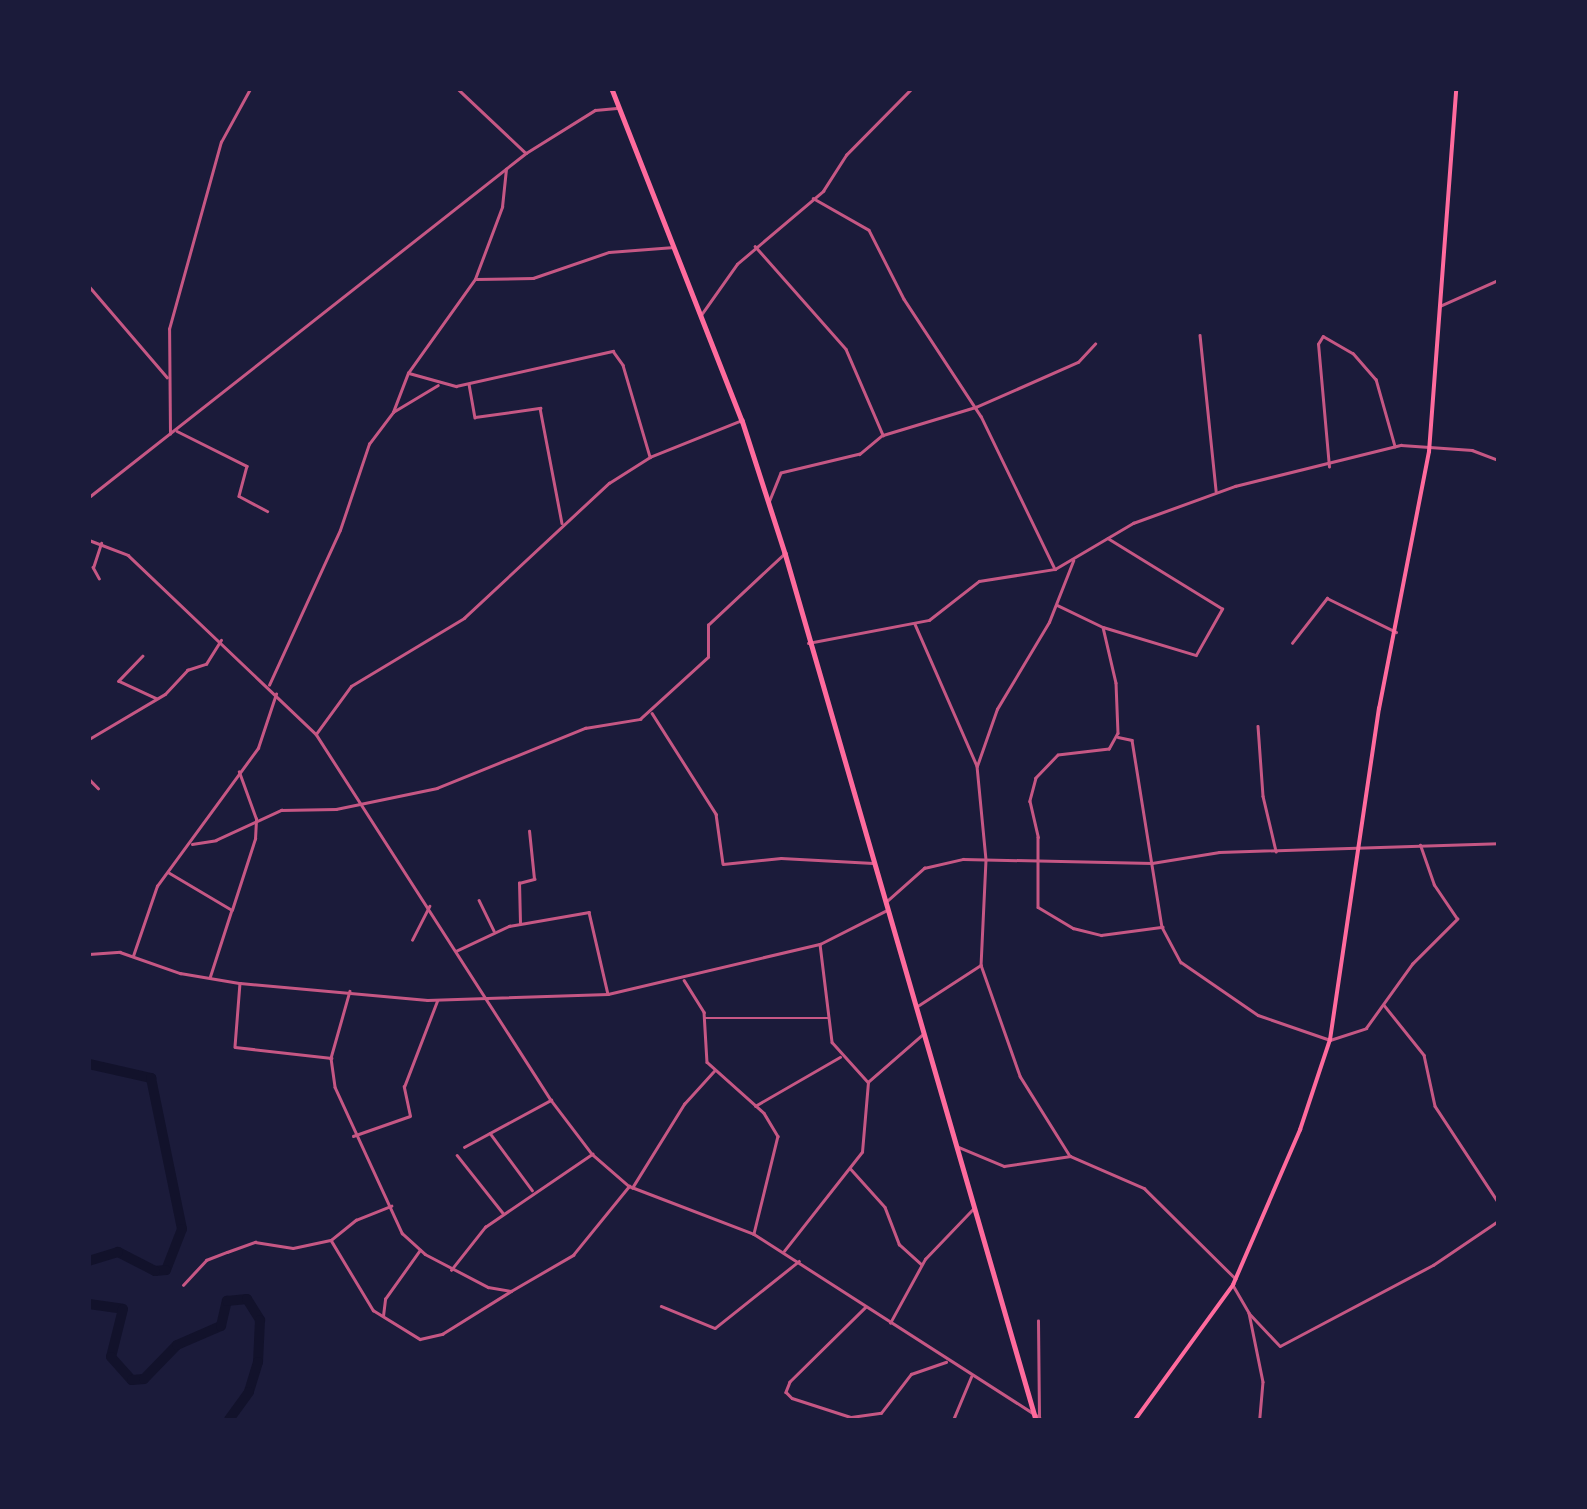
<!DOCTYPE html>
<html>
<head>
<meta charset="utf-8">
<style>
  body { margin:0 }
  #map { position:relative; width:1587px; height:1509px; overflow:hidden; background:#1b1b3a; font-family:"PT Sans Narrow",sans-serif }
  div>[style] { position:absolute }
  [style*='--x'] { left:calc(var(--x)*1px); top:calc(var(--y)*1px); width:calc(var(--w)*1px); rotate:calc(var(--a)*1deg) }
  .river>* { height:10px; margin:-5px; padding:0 5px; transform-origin:5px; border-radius:5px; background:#12122b }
  .minor>* { height:2.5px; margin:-1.25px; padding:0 1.25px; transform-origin:1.25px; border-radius:1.25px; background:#c65784 }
  .secondary>* { height:3.5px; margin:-1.75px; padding:0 1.75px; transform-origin:1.75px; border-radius:1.75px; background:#ff6b9d }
  .primary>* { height:4.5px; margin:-2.25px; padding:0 2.25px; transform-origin:2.25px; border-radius:2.25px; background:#ff6b9d }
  span { translate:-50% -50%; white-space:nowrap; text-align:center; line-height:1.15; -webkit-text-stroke:7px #1b1b3a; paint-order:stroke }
  .frame { position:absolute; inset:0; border:91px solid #1b1b3a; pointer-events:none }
</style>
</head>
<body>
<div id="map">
  <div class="river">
    <i style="--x:89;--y:1064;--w:64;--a:12.7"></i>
    <i style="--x:151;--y:1078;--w:154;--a:78.4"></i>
    <i style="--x:182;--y:1229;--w:44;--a:111.3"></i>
    <i style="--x:166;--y:1270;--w:11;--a:175"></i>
    <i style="--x:155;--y:1271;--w:42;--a:-152.8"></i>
    <i style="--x:118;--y:1252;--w:30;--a:163"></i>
    <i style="--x:89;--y:1304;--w:34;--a:8"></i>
    <i style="--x:123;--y:1309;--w:49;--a:104"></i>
    <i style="--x:111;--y:1357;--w:31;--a:48"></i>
    <i style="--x:132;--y:1380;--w:12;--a:-5"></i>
    <i style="--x:144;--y:1379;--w:47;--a:-45.9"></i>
    <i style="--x:177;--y:1345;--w:48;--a:-23.4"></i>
    <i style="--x:221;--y:1326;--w:26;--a:-77"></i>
    <i style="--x:227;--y:1301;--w:20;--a:-6"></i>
    <i style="--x:247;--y:1299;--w:25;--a:58"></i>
    <i style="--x:260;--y:1320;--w:42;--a:92.7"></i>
    <i style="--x:258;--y:1362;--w:31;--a:107"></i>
    <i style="--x:249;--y:1392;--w:34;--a:126"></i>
  </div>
  <div class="minor">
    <i style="--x:458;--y:89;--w:93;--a:43.3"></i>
    <i style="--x:813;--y:198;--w:64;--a:29.7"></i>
    <i style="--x:869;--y:230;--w:77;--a:63.1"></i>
    <i style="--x:904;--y:299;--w:140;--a:56.7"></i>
    <i style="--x:981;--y:416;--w:170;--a:64.2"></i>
    <i style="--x:755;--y:246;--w:137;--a:48.5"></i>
    <i style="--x:846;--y:349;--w:94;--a:66.7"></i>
    <i style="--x:883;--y:435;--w:30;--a:140"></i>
    <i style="--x:860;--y:454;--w:81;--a:166.5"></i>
    <i style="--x:781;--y:473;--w:32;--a:112"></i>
    <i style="--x:476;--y:279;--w:57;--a:-1"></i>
    <i style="--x:533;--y:278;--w:80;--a:-18.9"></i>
    <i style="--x:609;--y:252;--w:65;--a:-4.4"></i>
    <i style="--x:89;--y:286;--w:120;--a:49.4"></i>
    <i style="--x:1440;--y:306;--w:64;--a:-24.1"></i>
    <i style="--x:701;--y:315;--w:62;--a:-54.8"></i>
    <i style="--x:737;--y:264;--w:113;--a:-40.3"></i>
    <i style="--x:823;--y:191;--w:43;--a:-57.4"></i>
    <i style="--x:846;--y:155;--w:93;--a:-45.4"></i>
    <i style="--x:1200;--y:335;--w:157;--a:84.1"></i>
    <i style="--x:409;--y:373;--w:49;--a:15.5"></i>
    <i style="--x:456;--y:386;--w:161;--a:-12.6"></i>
    <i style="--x:613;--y:351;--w:17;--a:54"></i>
    <i style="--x:623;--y:365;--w:96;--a:73.6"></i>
    <i style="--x:469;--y:384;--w:34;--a:80"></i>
    <i style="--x:475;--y:417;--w:66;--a:-7.9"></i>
    <i style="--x:540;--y:408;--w:117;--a:79.2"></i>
    <i style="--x:393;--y:412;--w:52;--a:-31"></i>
    <i style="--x:177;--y:431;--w:78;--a:26.6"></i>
    <i style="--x:247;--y:466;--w:31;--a:105"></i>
    <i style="--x:239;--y:496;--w:32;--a:28"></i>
    <i style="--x:170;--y:434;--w:105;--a:-90.5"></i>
    <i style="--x:169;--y:329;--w:194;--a:-74.5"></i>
    <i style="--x:221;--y:142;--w:60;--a:-61.3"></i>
    <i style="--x:883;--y:435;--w:97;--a:-16.8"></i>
    <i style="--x:976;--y:407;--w:111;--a:-23.8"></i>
    <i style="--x:1078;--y:362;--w:25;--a:-47"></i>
    <i style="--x:1329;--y:467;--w:123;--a:-95.1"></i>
    <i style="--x:1318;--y:344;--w:9;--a:-58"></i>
    <i style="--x:1323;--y:336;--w:34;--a:30"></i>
    <i style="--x:1353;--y:353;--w:35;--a:49"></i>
    <i style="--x:1376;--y:379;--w:70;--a:74.2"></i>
    <i style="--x:89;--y:497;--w:556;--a:-38.21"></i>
    <i style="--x:526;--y:153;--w:81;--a:-31.9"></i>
    <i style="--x:595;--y:110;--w:24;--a:-5"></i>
    <i style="--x:89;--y:540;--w:42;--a:21"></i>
    <i style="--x:128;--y:555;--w:260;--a:43.6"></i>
    <i style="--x:316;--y:734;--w:435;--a:57.3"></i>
    <i style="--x:551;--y:1100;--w:68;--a:52.8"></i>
    <i style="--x:592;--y:1154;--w:49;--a:40.9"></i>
    <i style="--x:629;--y:1186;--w:134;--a:21"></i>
    <i style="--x:754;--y:1234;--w:339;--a:32.7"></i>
    <i style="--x:1039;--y:1417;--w:96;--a:-90.6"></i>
    <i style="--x:99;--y:579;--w:13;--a:-119"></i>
    <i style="--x:93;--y:568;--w:26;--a:-72"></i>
    <i style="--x:1057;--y:605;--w:51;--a:25.6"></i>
    <i style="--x:1103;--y:627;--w:57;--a:76.9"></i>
    <i style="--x:1116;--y:683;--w:50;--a:87.7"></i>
    <i style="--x:1118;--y:733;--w:18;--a:119"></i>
    <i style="--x:1109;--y:749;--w:51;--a:173.3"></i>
    <i style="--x:1058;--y:755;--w:32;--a:134"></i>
    <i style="--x:1036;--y:778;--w:24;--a:105"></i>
    <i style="--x:1030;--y:801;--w:37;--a:77"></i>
    <i style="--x:1038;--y:837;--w:70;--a:90"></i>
    <i style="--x:1038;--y:907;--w:41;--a:31"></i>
    <i style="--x:1073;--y:928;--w:29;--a:14"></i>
    <i style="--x:1101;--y:935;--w:62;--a:-7.5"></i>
    <i style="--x:915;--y:624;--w:155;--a:66.4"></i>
    <i style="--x:977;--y:766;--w:94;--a:84.5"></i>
    <i style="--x:986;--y:860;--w:105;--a:92.7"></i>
    <i style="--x:981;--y:965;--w:118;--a:70.6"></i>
    <i style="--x:1020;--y:1076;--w:94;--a:58"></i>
    <i style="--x:1103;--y:627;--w:97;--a:16.8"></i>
    <i style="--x:1196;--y:655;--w:53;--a:-60.5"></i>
    <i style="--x:1222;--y:609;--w:134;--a:-148.4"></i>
    <i style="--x:808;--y:643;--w:123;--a:-10.8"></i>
    <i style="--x:929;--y:620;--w:63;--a:-38"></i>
    <i style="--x:979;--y:581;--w:77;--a:-9"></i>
    <i style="--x:1055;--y:569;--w:91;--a:-30.5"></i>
    <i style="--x:1133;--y:523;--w:109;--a:-19.9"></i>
    <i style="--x:1235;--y:486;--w:171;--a:-13.9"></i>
    <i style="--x:1401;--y:445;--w:71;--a:4"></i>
    <i style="--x:1472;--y:450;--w:28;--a:21"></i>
    <i style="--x:1292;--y:643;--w:57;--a:-52.1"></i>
    <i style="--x:1327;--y:598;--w:77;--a:26.2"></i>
    <i style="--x:143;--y:656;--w:35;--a:134"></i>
    <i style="--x:119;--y:681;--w:41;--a:24.7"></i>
    <i style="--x:269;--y:685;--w:170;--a:-65.4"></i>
    <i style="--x:340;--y:530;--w:91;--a:-71.4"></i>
    <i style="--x:369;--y:444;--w:40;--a:-53"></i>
    <i style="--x:393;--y:412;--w:42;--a:-69"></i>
    <i style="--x:408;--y:373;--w:115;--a:-54.5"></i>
    <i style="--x:475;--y:279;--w:77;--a:-69.4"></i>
    <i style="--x:502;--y:207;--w:38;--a:-84"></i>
    <i style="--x:652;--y:713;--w:120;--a:57.6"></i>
    <i style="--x:716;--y:814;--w:50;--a:82"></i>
    <i style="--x:723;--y:864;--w:58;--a:-5.9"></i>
    <i style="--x:781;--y:858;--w:92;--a:3.1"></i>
    <i style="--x:1258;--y:726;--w:70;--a:85.9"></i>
    <i style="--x:1263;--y:796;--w:57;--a:76.7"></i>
    <i style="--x:316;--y:734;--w:59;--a:-53.9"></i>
    <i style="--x:351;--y:686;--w:132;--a:-31"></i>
    <i style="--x:464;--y:618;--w:198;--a:-43"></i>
    <i style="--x:609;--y:483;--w:49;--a:-32.4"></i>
    <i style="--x:650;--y:457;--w:99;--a:-21.9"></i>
    <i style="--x:1118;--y:737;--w:14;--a:12"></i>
    <i style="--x:1132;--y:740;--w:189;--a:80.9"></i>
    <i style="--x:1162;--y:927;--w:40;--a:62"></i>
    <i style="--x:1181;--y:962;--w:93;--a:34.5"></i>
    <i style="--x:1258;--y:1015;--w:76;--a:19.1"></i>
    <i style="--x:1330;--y:1040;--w:38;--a:-18"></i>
    <i style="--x:1366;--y:1028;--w:79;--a:-54.3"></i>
    <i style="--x:1412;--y:964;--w:64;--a:-45"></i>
    <i style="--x:1457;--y:919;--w:41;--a:-124.1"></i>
    <i style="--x:1434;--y:885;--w:42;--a:-109.3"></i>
    <i style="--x:89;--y:739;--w:88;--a:-30.6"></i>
    <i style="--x:165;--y:694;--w:33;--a:-47"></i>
    <i style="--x:187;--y:670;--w:20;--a:-18"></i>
    <i style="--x:206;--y:664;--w:28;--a:-58"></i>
    <i style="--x:977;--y:766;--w:60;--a:-70.7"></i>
    <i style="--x:997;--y:709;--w:101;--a:-59.1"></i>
    <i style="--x:1049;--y:622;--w:66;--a:-68.5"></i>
    <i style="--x:89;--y:779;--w:13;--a:45"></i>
    <i style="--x:192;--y:844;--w:24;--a:-9"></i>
    <i style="--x:216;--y:840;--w:72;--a:-24.8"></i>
    <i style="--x:281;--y:810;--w:55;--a:-1"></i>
    <i style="--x:336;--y:809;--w:103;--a:-11.7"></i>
    <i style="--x:437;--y:788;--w:160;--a:-22.1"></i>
    <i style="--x:585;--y:728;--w:56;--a:-9.3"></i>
    <i style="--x:640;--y:719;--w:92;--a:-42.4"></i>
    <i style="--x:708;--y:657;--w:32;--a:-90"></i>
    <i style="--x:708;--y:625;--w:104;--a:-43.1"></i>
    <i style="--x:168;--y:872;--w:74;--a:30.7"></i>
    <i style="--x:232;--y:910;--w:71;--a:107.9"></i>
    <i style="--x:479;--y:900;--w:34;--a:64"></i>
    <i style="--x:887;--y:901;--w:50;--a:-41.7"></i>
    <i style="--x:924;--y:868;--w:40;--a:-13"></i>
    <i style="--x:963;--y:859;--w:189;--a:1.2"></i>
    <i style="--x:1152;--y:863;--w:68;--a:-9.3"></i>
    <i style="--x:1219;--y:852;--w:279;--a:-1.8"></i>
    <i style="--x:232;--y:910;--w:75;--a:-72.1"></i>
    <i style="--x:255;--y:839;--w:20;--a:-87"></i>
    <i style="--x:256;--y:819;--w:50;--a:-109.9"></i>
    <i style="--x:520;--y:923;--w:40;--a:-91.4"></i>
    <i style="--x:519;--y:883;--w:16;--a:-15"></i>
    <i style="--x:534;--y:879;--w:48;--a:-95.9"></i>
    <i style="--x:412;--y:940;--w:38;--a:-63"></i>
    <i style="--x:820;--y:944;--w:99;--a:83"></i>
    <i style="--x:832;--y:1042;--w:54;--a:48"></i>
    <i style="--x:456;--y:951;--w:59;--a:-25.3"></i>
    <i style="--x:509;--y:926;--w:81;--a:-9.9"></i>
    <i style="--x:589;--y:912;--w:84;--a:77"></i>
    <i style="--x:89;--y:954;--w:31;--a:-4"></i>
    <i style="--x:120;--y:952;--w:64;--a:19.3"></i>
    <i style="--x:180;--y:973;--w:61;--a:9.5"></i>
    <i style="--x:240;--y:983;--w:188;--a:5.2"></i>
    <i style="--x:427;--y:1000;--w:181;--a:-1.9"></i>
    <i style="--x:608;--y:994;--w:218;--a:-13.3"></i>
    <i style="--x:820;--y:944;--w:75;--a:-26.9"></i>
    <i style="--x:133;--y:956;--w:74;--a:-71.1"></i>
    <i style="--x:157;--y:886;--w:171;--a:-53.8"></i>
    <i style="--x:258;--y:748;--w:57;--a:-71.6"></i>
    <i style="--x:684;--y:980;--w:38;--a:58"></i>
    <i style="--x:704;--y:1012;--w:50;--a:86.6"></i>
    <i style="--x:707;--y:1062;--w:76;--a:41.8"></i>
    <i style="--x:764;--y:1113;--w:27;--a:59"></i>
    <i style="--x:778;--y:1136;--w:101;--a:103.8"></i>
    <i style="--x:240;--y:983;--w:64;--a:94.5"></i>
    <i style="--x:235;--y:1047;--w:97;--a:6.5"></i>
    <i style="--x:350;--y:991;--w:70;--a:105.8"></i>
    <i style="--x:331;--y:1058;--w:29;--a:82"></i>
    <i style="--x:335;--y:1087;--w:161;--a:65.3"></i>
    <i style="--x:402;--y:1233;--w:31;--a:42"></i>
    <i style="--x:425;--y:1254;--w:71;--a:27.6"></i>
    <i style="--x:488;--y:1287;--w:23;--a:10"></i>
    <i style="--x:511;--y:1291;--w:72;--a:-30.1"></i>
    <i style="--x:573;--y:1255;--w:89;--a:-50.9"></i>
    <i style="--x:1384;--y:1005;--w:64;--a:51.3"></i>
    <i style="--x:1424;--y:1055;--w:52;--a:77.8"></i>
    <i style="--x:1435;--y:1106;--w:115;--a:56.7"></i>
    <i style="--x:916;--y:1007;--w:77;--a:-32.9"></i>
    <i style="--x:705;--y:1018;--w:123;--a:0"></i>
    <i style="--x:755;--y:1106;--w:98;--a:-30"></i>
    <i style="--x:490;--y:1133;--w:71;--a:53.6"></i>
    <i style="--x:353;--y:1136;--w:60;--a:-19.3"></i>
    <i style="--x:410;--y:1116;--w:30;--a:-102"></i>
    <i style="--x:404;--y:1087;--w:92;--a:-69"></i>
    <i style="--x:956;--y:1146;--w:52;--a:22.6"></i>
    <i style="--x:1004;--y:1166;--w:67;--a:-8.6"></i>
    <i style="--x:1070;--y:1156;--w:81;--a:23.4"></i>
    <i style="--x:1144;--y:1188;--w:129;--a:44.7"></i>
    <i style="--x:464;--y:1147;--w:99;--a:-28.4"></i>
    <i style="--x:457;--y:1155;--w:74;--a:51.6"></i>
    <i style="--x:850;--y:1168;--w:52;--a:48.1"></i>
    <i style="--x:885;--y:1207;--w:40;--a:69"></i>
    <i style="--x:899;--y:1244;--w:30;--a:42"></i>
    <i style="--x:632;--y:1188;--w:99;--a:-58.2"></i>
    <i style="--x:684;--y:1104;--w:45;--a:-47.7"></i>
    <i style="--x:331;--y:1240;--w:82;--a:59"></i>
    <i style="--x:373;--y:1310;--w:55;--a:31.7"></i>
    <i style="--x:420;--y:1339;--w:23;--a:-13"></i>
    <i style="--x:442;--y:1334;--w:81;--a:-31.9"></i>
    <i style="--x:784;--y:1251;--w:126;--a:-51.8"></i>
    <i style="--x:862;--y:1152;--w:70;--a:-85.1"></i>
    <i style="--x:868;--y:1082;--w:73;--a:-41.1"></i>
    <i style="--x:451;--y:1270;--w:55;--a:-51.7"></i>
    <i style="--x:485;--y:1227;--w:130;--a:-34.3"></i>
    <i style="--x:183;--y:1285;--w:34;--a:-47"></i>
    <i style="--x:206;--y:1260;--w:22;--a:-21"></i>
    <i style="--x:227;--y:1252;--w:30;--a:-20"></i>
    <i style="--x:255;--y:1242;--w:38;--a:9"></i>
    <i style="--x:293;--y:1248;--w:39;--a:-12"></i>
    <i style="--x:331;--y:1240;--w:32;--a:-39"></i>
    <i style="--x:356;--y:1220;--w:38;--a:-22"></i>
    <i style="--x:1233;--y:1285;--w:32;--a:60"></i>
    <i style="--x:1249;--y:1313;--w:70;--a:78.5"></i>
    <i style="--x:1263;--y:1382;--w:38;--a:95"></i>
    <i style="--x:661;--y:1306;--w:58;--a:22.2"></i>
    <i style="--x:715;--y:1328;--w:107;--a:-38.6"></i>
    <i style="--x:866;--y:1307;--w:107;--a:135.4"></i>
    <i style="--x:790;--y:1382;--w:11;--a:112"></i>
    <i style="--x:786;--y:1392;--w:8;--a:45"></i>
    <i style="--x:792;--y:1398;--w:62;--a:17.9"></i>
    <i style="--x:851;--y:1417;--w:30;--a:-8"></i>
    <i style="--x:881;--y:1413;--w:49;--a:-52.4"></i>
    <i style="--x:911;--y:1374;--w:37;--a:-19"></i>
    <i style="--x:1249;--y:1313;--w:45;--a:46.8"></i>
    <i style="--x:1280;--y:1346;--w:173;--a:-27.9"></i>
    <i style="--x:1433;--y:1265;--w:78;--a:-34.1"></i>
    <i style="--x:383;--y:1316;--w:17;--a:-83"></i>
    <i style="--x:385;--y:1299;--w:60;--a:-54.5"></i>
    <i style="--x:890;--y:1323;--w:73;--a:-61.3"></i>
    <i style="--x:925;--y:1259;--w:69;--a:-46.2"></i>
    <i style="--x:953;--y:1420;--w:47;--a:-67.3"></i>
  </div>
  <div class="secondary">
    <i style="--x:1135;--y:1420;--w:167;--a:-54"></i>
    <i style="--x:1233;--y:1285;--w:169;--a:-66.6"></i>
    <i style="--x:1300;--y:1130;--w:95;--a:-71.6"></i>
    <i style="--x:1330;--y:1040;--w:335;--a:-81.6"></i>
    <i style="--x:1379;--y:709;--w:262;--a:-79"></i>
    <i style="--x:1429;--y:452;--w:364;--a:-85.7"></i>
  </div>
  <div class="primary">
    <i style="--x:612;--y:89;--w:356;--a:68.6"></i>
    <i style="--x:742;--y:420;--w:140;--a:72.1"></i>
    <i style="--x:785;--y:553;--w:903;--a:73.85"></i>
  </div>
  <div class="frame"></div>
</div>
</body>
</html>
